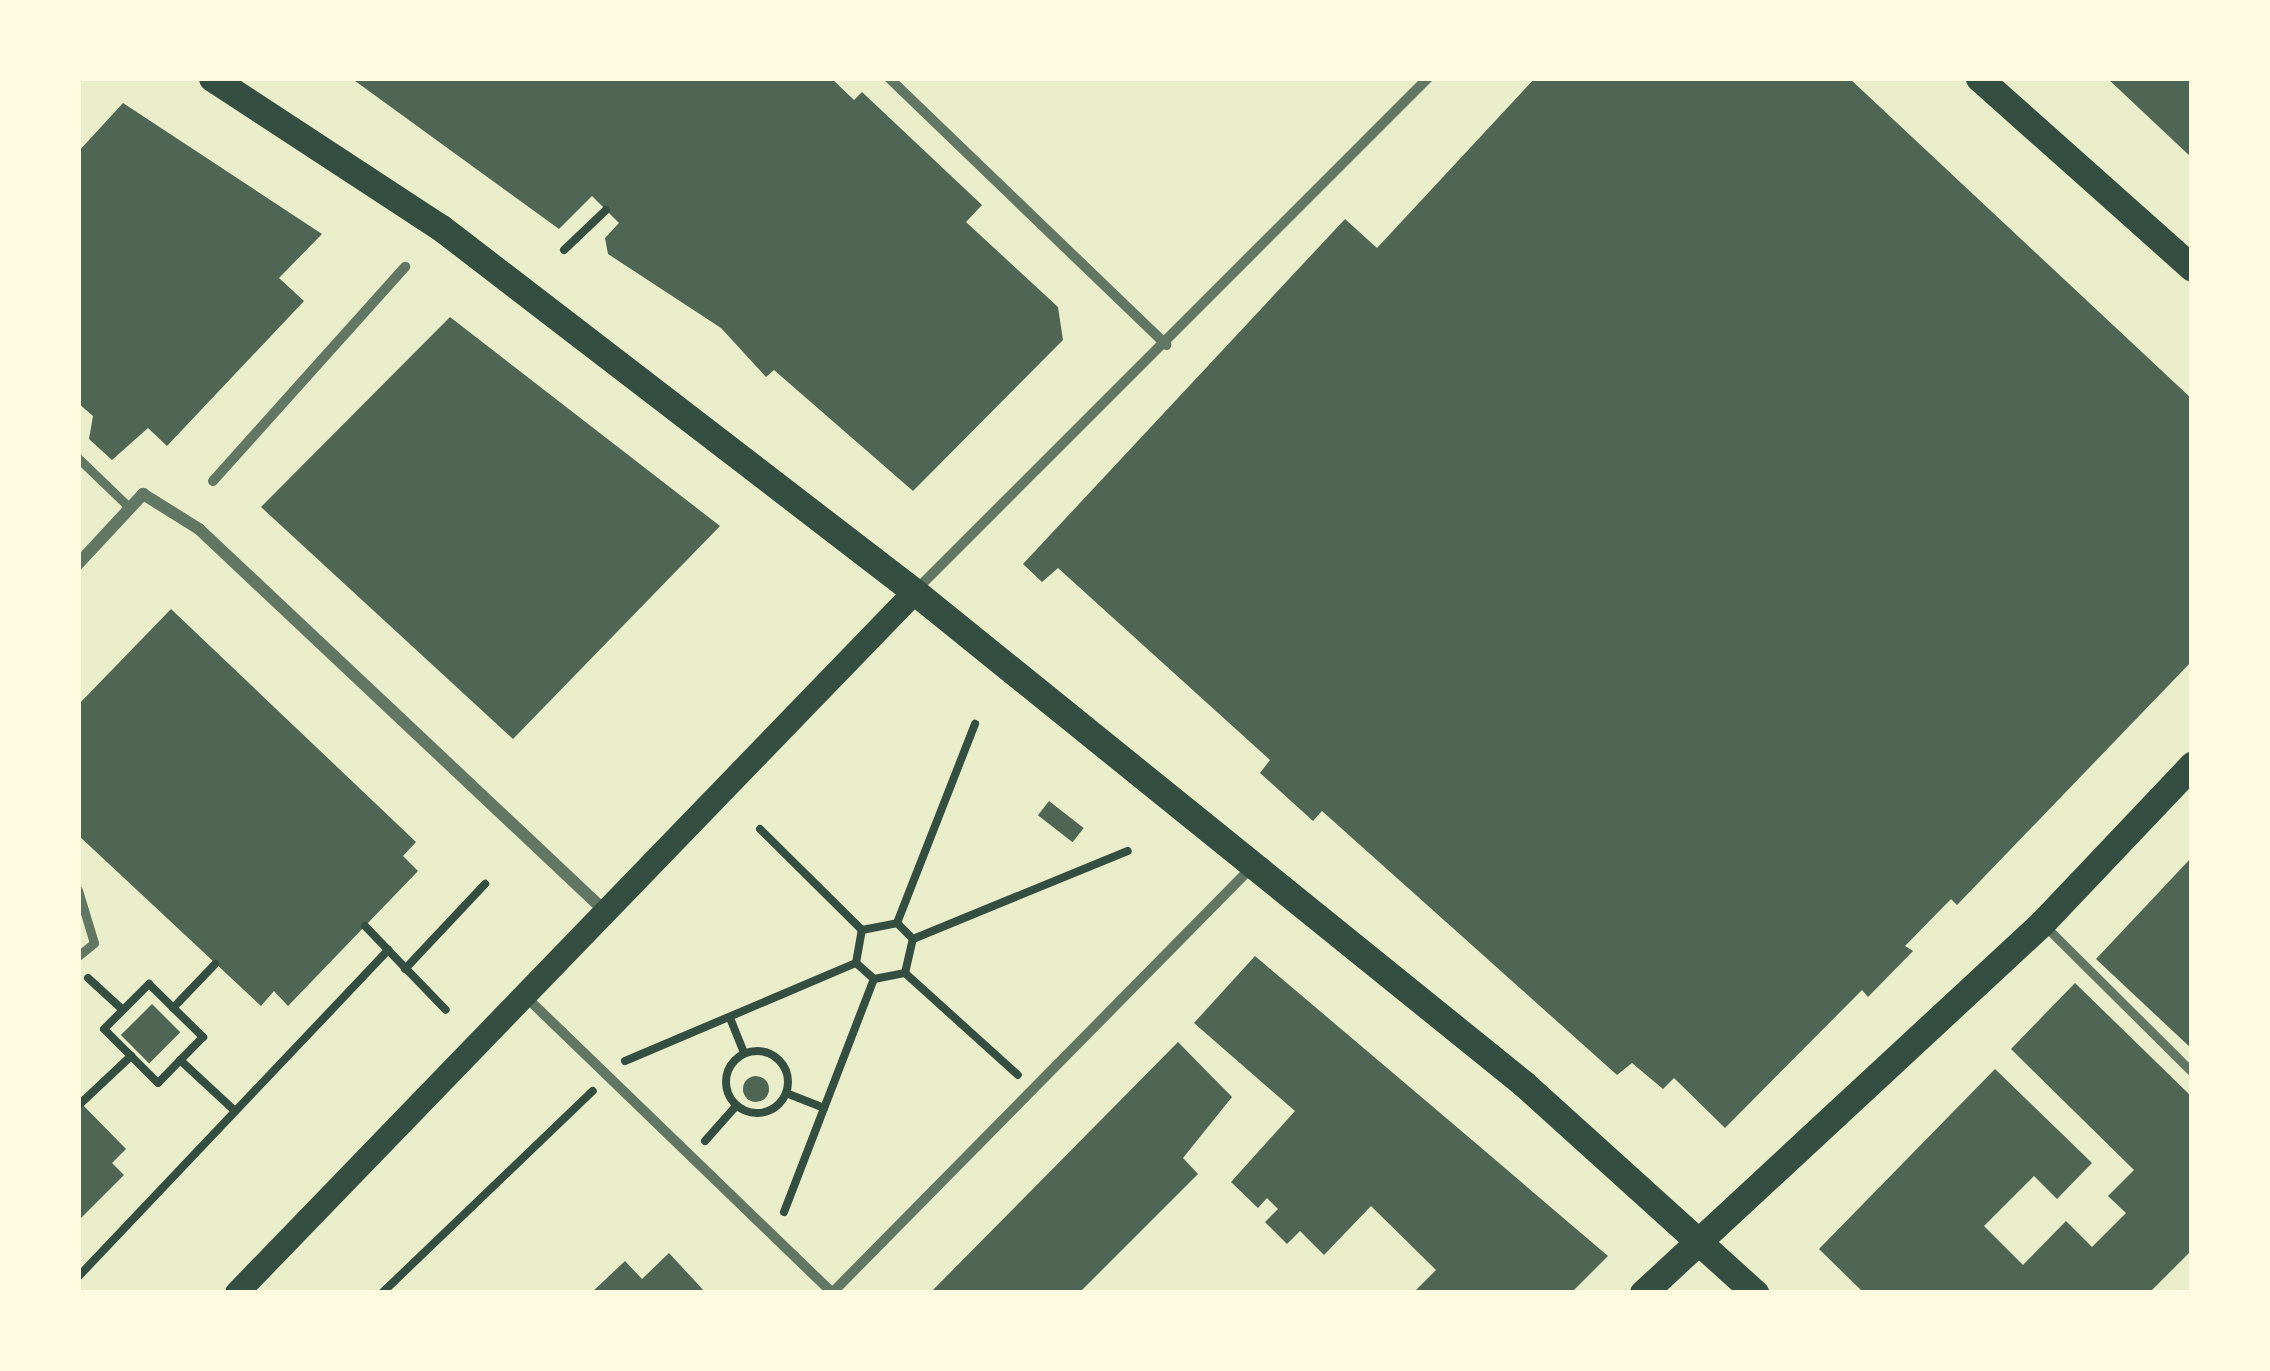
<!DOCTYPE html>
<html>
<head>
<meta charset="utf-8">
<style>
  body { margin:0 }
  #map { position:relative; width:2270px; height:1371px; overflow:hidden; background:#e9edc9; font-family:Ubuntu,sans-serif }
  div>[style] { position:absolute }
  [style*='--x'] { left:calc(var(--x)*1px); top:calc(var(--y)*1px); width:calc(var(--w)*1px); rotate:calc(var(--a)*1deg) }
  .building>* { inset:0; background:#4f6655; transform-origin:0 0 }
  .round { border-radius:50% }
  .path>* { height:8px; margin:-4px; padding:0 4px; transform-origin:4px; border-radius:4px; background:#344e41 }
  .path>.ring { margin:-4px; padding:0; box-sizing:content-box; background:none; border:8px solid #344e41; border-radius:50% }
  .service>* { height:9px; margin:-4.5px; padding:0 4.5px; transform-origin:4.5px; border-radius:4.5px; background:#617663 }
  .pedestrian>* { height:10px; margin:-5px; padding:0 5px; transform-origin:5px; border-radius:5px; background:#617663 }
  .minor>* { height:12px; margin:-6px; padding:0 6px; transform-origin:6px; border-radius:6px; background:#617663 }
  .secondary>* { height:24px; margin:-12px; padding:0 12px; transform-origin:12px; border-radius:12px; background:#344e41 }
  .primary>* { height:27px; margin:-13.5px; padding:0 13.5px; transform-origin:13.5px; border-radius:13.5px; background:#344e41 }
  span { translate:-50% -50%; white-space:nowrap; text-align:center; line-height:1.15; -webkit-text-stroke:12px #fefae0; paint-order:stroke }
  .frame { position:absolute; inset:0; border:81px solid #fefae0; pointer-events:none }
</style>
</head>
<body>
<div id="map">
  <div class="building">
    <i style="clip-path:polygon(351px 78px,831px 78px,854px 100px,862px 92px,982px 205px,966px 222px,1058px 307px,1063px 340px,913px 491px,774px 370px,766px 377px,721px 328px,608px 254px,605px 238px,619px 223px,592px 196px,559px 229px)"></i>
    <i style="clip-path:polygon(1535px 78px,1849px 78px,2192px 399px,2192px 661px,1957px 905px,1951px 899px,1905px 946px,1913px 951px,1868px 997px,1862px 990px,1725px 1128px,1674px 1078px,1663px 1089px,1632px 1063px,1617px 1075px,1322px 811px,1313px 821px,1260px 773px,1270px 760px,1058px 568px,1042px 582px,1023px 564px,1345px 219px,1377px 248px)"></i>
    <i style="clip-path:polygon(2107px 78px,2192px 78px,2192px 158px)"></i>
    <i style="clip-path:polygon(123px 103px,322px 234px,279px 278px,304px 301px,167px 446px,148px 428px,112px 460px,89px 439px,93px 416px,78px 403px,78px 152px)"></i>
    <i style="clip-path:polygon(450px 317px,720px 526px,513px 739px,261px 507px)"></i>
    <i style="clip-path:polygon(171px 609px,416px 842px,403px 856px,418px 871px,288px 1006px,274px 991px,261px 1006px,78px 835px,78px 705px)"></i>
    <i style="left:1049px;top:801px;width:44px;height:18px;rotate:38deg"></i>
    <i style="clip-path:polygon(2192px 857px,2192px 1049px,2096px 959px)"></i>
    <i style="clip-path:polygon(1255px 956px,1452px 1123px,1608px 1256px,1571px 1293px,1413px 1293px,1436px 1270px,1371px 1206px,1324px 1255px,1300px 1231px,1287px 1244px,1265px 1222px,1278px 1209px,1267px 1198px,1258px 1208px,1231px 1182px,1295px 1111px,1194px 1023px)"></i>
    <i style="clip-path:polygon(2075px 983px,2192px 1097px,2192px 1250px,2149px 1293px,1864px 1293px,1819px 1249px,1995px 1069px,2092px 1163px,2057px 1199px,2034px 1176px,1984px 1226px,2023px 1265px,2066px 1221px,2092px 1247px,2126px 1213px,2108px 1196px,2134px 1170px,2011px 1049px)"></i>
    <i style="left:152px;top:1004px;width:40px;height:44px;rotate:45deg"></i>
    <i style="clip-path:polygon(1178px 1042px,1232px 1097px,1183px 1158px,1198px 1174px,1079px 1293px,930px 1293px)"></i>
    <i class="round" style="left:743px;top:1076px;width:26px;height:26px"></i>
    <i style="clip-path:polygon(78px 1100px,126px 1149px,112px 1163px,124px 1175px,78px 1221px)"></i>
    <i style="clip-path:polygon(669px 1253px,706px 1293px,591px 1293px,625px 1261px,642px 1279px)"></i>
  </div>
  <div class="path">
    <i style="--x:564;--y:250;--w:58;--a:-43.6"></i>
    <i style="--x:760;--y:829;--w:144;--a:44.7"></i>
    <i style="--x:862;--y:930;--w:36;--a:-11"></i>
    <i style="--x:897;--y:923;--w:214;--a:-68.6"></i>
    <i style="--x:897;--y:923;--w:23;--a:45"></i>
    <i style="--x:913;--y:939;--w:232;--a:-22.3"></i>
    <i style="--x:365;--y:926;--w:33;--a:46"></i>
    <i style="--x:405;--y:969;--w:117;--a:-46.7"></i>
    <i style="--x:905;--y:973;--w:35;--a:-77"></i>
    <i style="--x:88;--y:978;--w:47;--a:42.4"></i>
    <i style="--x:874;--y:979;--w:32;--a:-11"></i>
    <i style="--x:905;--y:973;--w:152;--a:42.1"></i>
    <i style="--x:149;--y:984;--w:76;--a:44.5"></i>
    <i style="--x:203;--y:1037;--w:64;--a:134.4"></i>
    <i style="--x:158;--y:1083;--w:76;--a:-135"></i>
    <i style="--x:104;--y:1029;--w:64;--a:-45"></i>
    <i style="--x:173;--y:1008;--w:61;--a:-46.3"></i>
    <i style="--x:730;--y:1018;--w:38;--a:68"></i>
    <i class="ring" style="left:726px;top:1051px;width:54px;height:54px"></i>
    <i style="--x:180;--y:1060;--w:75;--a:42.8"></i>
    <i style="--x:625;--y:1061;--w:251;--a:-23"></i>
    <i style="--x:856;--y:963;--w:34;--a:-80"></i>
    <i style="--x:786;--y:1093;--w:41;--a:21.5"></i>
    <i style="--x:81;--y:1103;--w:69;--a:-43.2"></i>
    <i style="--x:705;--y:1141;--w:47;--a:-48.5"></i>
    <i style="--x:784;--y:1212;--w:250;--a:-68.9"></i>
    <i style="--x:874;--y:979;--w:24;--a:-138"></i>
    <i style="--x:78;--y:1277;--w:451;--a:-46.5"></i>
    <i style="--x:388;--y:950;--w:83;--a:46"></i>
    <i style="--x:382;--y:1293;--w:292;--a:-43.8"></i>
  </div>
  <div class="service">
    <i style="--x:78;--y:458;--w:72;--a:43.9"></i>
    <i style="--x:78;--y:890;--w:55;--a:73.2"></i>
    <i style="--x:94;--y:943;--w:21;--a:141"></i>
    <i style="--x:2046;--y:927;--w:206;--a:44.8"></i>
  </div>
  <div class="pedestrian">
    <i style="--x:889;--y:78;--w:385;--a:43.9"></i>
    <i style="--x:213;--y:481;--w:288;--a:-48.1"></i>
    <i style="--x:917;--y:589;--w:723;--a:-45"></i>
    <i style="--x:526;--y:997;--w:426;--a:44"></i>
    <i style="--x:832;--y:1293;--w:597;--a:-45.41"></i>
  </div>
  <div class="minor">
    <i style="--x:78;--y:564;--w:96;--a:-47.1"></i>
    <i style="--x:143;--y:494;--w:66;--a:32"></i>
    <i style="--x:199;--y:529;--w:560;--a:43.26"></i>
  </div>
  <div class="secondary">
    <i style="--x:237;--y:1293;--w:975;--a:-45.96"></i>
  </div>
  <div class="primary">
    <i style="--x:212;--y:78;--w:272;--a:33.2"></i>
    <i style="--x:440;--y:227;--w:599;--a:37.54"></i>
    <i style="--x:915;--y:592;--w:783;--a:38.93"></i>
    <i style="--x:1524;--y:1084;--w:312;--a:42.1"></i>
    <i style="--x:1979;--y:78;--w:285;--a:41.7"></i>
    <i style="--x:1643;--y:1293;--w:544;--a:-42.84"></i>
    <i style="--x:2042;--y:923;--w:218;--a:-46.5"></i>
  </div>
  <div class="frame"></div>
</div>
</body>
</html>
